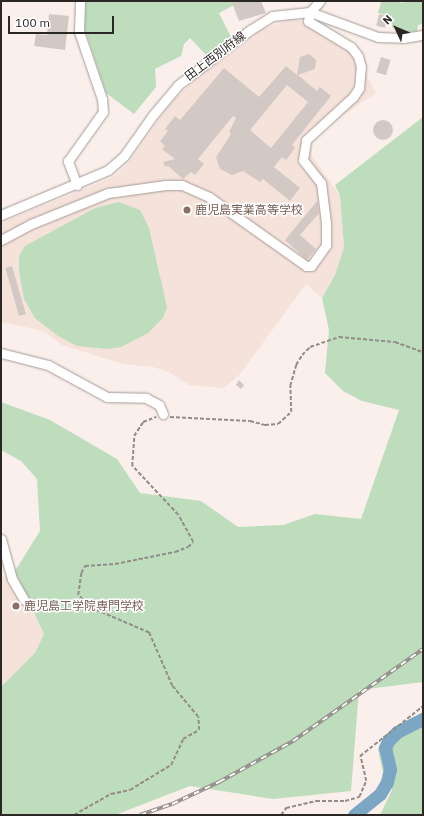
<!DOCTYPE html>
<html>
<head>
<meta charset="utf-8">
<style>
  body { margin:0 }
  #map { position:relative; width:424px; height:816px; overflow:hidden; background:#faefeb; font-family:"IBM Plex Sans","Noto Sans JP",sans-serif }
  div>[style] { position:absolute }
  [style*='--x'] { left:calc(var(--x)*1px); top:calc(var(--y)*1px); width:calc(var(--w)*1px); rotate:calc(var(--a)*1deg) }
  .built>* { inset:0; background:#f5e2da }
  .green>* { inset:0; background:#bdddbd }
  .river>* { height:13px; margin:-6.5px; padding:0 6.5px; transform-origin:6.5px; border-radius:6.5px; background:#7ba6c4 }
  .building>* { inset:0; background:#d3c9c4; transform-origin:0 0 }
  .round { border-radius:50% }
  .path>* { height:1.5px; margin-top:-0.75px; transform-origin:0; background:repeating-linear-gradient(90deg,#938c88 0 4px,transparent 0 6px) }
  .roads { filter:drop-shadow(0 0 1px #a59a96) drop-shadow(0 0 1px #a59a96) }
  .minor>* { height:9px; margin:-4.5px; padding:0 4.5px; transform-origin:4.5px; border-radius:4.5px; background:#fff }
  .rail>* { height:3.5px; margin-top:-1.75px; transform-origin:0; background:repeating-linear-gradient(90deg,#fff 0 6px,#948d8a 0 12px); box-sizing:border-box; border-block:1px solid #948d8a }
  .dots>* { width:11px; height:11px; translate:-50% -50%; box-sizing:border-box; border:2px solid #fff; border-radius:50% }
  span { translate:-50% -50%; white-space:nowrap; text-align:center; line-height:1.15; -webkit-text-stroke:3px #fff; paint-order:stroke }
  .street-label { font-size:12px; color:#2b2725 }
  .education-label { font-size:12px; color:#785e54 }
  .left { translate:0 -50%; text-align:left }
  .frame { position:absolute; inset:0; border:2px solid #2b2725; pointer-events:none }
  .north { position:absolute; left:376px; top:8px; width:40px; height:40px; -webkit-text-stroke:3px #fff; paint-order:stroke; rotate:314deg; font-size:11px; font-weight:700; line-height:16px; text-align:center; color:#2b2725 }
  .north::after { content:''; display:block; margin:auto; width:14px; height:18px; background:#2b2725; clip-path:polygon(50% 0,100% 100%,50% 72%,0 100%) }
  .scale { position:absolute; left:8px; top:16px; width:106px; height:18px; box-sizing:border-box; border:2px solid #2b2725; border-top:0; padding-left:5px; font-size:12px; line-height:14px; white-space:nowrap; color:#2b2725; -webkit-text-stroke:3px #fff; paint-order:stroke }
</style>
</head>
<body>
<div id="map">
  <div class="built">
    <i style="clip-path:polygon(290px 19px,320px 24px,351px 41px,365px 58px,367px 76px,376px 93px,331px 123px,311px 141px,312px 156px,340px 196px,344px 247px,335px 275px,322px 298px,306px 284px,240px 374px,224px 388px,189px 385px,169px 372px,153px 367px,123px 364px,62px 345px,44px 331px,1px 322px,1px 223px,113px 177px,127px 165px,169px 105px,195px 79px,262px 30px)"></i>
    <i style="clip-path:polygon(15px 571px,44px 634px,35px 653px,1px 687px,1px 578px)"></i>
  </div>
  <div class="green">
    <i style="clip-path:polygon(84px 1px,242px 1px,219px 13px,232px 39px,207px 56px,190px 38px,184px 44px,181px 56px,155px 69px,156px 87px,134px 114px,106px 93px,82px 21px)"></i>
    <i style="clip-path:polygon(395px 1px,403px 3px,403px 1px,423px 1px,423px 24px,418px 25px,417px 31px,402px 33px,392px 27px,392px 16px,378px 13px,381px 2px)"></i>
    <i style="clip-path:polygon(423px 117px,423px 682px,359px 690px,351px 791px,273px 799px,190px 786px,115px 815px,1px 815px,1px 687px,35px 653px,44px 634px,15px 571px,40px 531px,37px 479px,21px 461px,1px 450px,1px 402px,50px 420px,117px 459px,140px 493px,201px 501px,238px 527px,283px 525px,315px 514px,361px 519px,399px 410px,362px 401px,343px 391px,325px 373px,329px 330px,322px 298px,335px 275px,344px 247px,340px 196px,335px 185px)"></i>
    <i style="clip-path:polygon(119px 202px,140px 210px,149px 228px,167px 307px,163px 318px,148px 333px,121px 347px,108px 349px,77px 346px,58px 336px,35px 318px,24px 299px,19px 271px,19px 256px,25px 246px,95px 208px)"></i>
    <i style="clip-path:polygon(423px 712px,423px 815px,380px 815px,392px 790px,382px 769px,378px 749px,387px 735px)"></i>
  </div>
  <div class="river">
    <i style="--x:354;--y:815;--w:33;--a:-39"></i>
    <i style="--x:380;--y:794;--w:14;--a:-60"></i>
    <i style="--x:387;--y:782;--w:13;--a:-77"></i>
    <i style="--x:390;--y:769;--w:22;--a:-103"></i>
    <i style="--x:385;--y:748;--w:8;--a:-67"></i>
    <i style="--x:388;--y:741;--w:13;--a:-45"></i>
    <i style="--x:397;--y:732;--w:29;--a:-27"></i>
  </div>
  <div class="building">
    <i style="clip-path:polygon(238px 1px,261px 1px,266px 13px,239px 21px,232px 3px)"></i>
    <i style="clip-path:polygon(49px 14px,69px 16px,65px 50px,34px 46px,36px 34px,47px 35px)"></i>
    <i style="left:379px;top:14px;width:9px;height:12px;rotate:13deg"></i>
    <i style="clip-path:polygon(evenodd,309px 54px,316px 60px,315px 69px,298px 75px,317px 91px,320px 87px,331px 96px,292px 145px,295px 148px,286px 160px,282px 157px,274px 167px,300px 188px,290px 201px,263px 179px,260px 182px,243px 171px,232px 175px,220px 169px,216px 157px,231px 134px,229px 132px,236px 118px,233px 116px,198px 159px,204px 164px,195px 175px,191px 172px,183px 179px,168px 166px,165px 167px,163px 162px,175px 159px,162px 149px,165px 146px,160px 141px,168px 131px,165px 129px,175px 116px,180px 120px,224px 68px,259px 97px,286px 66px,297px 75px,300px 57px,309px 54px,287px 85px,308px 102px,271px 148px,250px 130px,287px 85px)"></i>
    <i style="left:381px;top:57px;width:10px;height:16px;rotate:17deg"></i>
    <i class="round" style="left:373px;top:120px;width:20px;height:20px"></i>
    <i style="clip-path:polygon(317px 201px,319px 213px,300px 235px,316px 249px,307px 260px,285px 240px)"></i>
    <i style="left:12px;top:266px;width:50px;height:7px;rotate:74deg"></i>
    <i style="clip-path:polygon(239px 380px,244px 385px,241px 389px,236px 385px)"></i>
  </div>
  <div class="path">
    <i style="--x:170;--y:417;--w:80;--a:2.9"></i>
    <i style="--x:250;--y:421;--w:16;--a:15"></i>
    <i style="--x:265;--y:425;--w:13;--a:-4"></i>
    <i style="--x:278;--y:424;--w:18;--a:-43"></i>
    <i style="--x:291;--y:412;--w:26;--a:-92"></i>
    <i style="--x:290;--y:386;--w:22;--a:-74"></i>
    <i style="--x:296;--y:365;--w:12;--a:-59"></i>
    <i style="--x:302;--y:355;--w:11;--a:-45"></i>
    <i style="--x:310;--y:347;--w:31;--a:-19"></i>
    <i style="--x:339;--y:337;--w:56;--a:5.1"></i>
    <i style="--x:395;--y:342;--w:30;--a:20"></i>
    <i style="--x:74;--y:815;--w:43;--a:-29.6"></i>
    <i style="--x:111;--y:794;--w:19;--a:-12"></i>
    <i style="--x:130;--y:790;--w:48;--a:-31.4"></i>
    <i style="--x:171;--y:765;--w:29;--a:-65"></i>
    <i style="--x:183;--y:739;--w:18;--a:-29"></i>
    <i style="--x:199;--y:730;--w:13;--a:-94"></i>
    <i style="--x:198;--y:717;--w:40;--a:-130"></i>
    <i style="--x:172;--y:686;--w:58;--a:-113.5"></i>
    <i style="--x:149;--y:633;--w:63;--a:-156.7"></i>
    <i style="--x:91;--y:608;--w:18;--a:-135"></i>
    <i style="--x:78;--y:595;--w:22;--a:-82"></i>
    <i style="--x:81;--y:573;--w:8;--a:-60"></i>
    <i style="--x:85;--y:566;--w:30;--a:-4"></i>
    <i style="--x:115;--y:564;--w:61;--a:-11.3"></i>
    <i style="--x:175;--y:552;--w:14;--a:-21"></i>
    <i style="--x:188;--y:547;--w:7;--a:-45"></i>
    <i style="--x:193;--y:542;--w:31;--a:-119"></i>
    <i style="--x:178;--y:515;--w:67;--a:-133.2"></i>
    <i style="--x:132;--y:466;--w:30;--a:-86"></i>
    <i style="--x:134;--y:436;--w:17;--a:-57"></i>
    <i style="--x:143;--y:422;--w:14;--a:-21"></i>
    <i style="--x:281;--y:815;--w:9;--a:-54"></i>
    <i style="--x:286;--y:808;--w:31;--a:-13"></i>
    <i style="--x:316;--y:801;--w:29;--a:0"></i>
    <i style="--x:345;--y:801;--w:15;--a:-16"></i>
    <i style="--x:359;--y:797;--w:17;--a:-66"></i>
    <i style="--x:366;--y:781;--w:26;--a:-103"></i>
    <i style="--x:360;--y:756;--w:80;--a:-38.4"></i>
  </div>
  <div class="roads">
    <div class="minor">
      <i style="--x:77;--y:185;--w:26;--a:-111"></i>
      <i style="--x:68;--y:161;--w:60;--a:-54.5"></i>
      <i style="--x:103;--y:112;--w:13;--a:-94"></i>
      <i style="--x:102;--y:99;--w:71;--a:-108.9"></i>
      <i style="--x:79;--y:32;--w:31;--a:-88"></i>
      <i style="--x:1;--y:215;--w:116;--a:-22.8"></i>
      <i style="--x:108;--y:170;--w:21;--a:-41"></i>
      <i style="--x:124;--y:156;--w:50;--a:-54.7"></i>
      <i style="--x:153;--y:115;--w:39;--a:-50"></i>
      <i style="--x:178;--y:85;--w:91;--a:-37.4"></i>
      <i style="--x:250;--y:30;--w:26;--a:-32"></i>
      <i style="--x:272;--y:16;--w:38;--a:-6"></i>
      <i style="--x:310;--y:12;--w:72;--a:20.2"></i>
      <i style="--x:378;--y:37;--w:25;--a:2"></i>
      <i style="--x:403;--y:38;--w:20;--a:-9"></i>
      <i style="--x:1;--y:240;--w:34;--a:-28"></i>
      <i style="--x:31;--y:224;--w:83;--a:-21.9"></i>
      <i style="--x:108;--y:193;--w:58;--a:-8"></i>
      <i style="--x:165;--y:185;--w:17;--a:0"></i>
      <i style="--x:182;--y:185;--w:30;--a:24"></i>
      <i style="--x:209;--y:197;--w:119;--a:35.4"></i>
      <i style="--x:306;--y:266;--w:5;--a:0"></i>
      <i style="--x:311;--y:266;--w:26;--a:-54"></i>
      <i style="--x:326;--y:245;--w:22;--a:-90"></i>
      <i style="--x:326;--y:223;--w:40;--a:-97.1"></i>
      <i style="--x:321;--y:183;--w:29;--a:-128"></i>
      <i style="--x:303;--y:160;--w:20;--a:-81"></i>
      <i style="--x:306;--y:140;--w:64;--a:-42.5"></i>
      <i style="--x:353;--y:97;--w:11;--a:-56"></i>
      <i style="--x:359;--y:88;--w:21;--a:-85"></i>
      <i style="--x:361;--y:67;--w:11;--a:-105"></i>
      <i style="--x:358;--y:56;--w:11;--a:-128"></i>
      <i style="--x:351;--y:47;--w:50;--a:-148.8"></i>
      <i style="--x:308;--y:21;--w:9;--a:-77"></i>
      <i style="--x:310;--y:12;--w:15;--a:-48"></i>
      <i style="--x:1;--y:353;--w:49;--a:14.3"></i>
      <i style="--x:48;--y:365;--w:67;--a:28.5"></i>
      <i style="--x:107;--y:397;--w:39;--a:1"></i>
      <i style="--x:146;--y:398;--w:15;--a:28"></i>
      <i style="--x:159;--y:405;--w:10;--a:66"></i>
      <i style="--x:1;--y:539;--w:41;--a:74.6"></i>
      <i style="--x:12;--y:579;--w:24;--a:60"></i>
    </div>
  </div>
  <div class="rail">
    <i style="--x:140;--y:815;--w:34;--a:-19"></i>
    <i style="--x:172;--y:804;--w:52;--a:-25.1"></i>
    <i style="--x:219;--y:782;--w:85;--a:-29"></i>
    <i style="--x:293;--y:741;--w:159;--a:-35.3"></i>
  </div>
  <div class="dots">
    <i style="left:187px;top:210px;background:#8d6e63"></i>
    <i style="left:16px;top:606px;background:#8d6e63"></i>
  </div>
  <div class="street-label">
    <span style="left:215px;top:56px;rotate:-37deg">田上西別府線</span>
  </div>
  <div class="education-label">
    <span class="left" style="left:195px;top:210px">鹿児島実業高等学校</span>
    <span class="left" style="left:24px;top:606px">鹿児島工学院専門学校</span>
  </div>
  <div class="frame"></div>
  <div class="north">N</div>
  <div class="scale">100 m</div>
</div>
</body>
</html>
